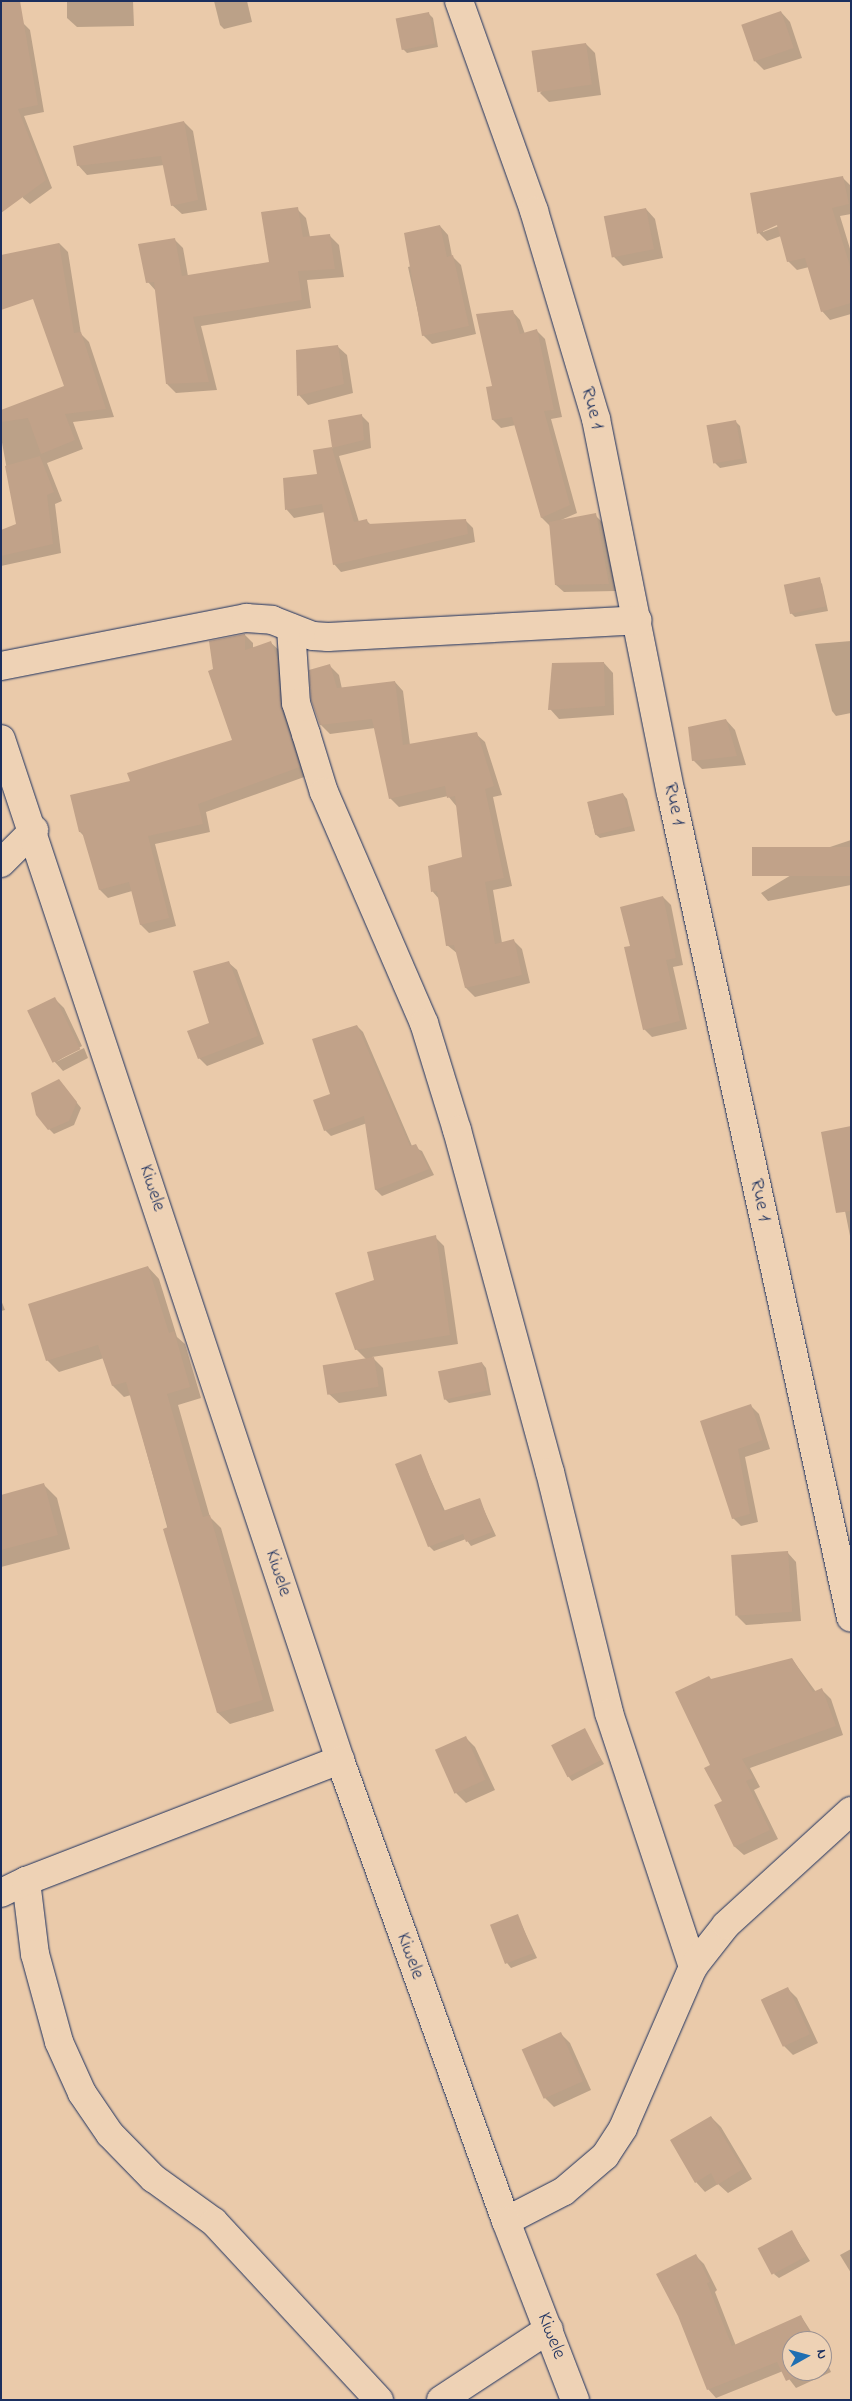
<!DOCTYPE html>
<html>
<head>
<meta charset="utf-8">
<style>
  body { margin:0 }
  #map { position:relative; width:852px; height:2401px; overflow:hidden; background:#eacaaa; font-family:"Indie Flower",sans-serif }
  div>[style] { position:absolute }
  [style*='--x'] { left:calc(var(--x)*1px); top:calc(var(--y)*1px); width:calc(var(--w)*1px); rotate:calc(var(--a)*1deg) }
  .shadow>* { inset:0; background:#0003 }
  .building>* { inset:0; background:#c1a289; transform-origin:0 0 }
  .roads { filter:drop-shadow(0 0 1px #1b2f5e) drop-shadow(0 0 1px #1b2f5e) }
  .minor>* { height:28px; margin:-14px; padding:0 14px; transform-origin:14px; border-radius:14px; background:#eed2b5 }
  .tertiary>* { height:28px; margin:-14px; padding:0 14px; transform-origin:14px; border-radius:14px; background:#eed2b5 }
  span { translate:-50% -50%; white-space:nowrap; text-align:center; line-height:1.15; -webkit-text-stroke:5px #eed2b5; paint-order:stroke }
  .street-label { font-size:20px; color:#1b2f5e }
  .frame { position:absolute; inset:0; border:2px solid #1b2f5e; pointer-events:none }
  .north { position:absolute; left:782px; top:2331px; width:50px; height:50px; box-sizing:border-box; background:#eed2b5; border:1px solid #9a9192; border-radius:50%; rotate:83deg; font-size:14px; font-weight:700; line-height:20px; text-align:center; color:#1b2f5e }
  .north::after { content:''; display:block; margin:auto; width:18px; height:22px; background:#1f6fb2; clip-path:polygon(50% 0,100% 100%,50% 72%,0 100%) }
</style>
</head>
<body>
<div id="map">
  <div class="shadow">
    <i style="clip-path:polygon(67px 1px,133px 1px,134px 26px,77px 27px,67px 18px)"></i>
    <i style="clip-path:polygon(214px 1px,247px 1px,252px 22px,224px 29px,220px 25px)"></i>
    <i style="clip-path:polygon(781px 12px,790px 22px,802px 58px,764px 70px,755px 61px)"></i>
    <i style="clip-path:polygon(428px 13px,433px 18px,438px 47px,407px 53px,403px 49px)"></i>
    <i style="clip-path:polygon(23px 23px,30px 30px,44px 112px,24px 116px,52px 188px,30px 204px,23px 198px,1px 147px)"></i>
    <i style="clip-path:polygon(586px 44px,595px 53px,601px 95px,549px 102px,540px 93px)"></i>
    <i style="clip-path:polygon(184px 122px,193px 131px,207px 210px,182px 214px,172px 205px,164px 165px,87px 175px,78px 165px)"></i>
    <i style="clip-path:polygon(evenodd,842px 177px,851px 186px,851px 214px,840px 216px,851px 252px,851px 314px,830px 320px,822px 311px,809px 267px,797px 270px,788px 261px,781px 236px,767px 241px,759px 233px,751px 194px,842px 177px,783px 222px,784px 224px,763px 232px,763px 230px,783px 222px)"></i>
    <i style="clip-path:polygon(297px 209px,306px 218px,310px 237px,330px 236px,339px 245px,344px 277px,307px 280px,311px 308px,201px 326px,217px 390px,176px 393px,167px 384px,156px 291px,148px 282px,174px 239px,183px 248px,188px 276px,270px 263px)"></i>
    <i style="clip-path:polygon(646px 209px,655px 219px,663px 258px,623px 266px,614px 257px)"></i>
    <i style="clip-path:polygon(440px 226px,448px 235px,452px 256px,461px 265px,476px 334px,432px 344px,423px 335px,408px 267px,412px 266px)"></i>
    <i style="clip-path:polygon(59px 243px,68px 252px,81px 334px,89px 342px,114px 417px,73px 422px,83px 449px,47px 463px,62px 501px,55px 504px,61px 553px,1px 566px,1px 531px,17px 525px,1px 437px,1px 276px,2px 411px,65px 387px)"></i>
    <i style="clip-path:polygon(512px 311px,520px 320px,525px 334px,537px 331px,545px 339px,562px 417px,551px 419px,577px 513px,561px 520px,595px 515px,603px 523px,616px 591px,564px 592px,556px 585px,550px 526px,542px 518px,516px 425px,501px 428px,493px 420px,494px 387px)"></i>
    <i style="clip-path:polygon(337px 346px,347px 355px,353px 393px,308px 405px,299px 395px)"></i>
    <i style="clip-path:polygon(361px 415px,369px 423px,371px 448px,339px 456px,359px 522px,366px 520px,371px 525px,465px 520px,473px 528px,475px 542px,341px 572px,334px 564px,325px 512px,294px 518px,287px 510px,284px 479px,318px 475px,314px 451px,333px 448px,330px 421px)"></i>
    <i style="clip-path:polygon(735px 421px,740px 426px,747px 463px,720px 468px,715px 463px)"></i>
    <i style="clip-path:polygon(817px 579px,822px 584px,828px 611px,795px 617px,791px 613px)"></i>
    <i style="clip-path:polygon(245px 635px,253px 643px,253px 649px,270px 642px,279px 650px,307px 776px,206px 812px,210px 832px,155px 844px,176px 926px,149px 933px,141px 925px,132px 891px,108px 898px,100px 890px,85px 837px,80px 832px,131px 782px,233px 741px,214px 670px,211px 642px)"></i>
    <i style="clip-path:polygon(851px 641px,851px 713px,836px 716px,832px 711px,815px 644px)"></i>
    <i style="clip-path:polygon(604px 663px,613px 673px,614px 715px,559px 719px,550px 709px)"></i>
    <i style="clip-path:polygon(330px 666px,339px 675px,342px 689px,395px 682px,403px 691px,410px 745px,476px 734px,485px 742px,502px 795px,493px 797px,512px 886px,493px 890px,502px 943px,513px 940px,522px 949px,530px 983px,475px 997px,466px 988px,458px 954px,447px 945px,439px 899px,433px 892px,430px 867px,463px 858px,457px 807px,448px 796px,399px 807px,390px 798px,375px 728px,330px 734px,321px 725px)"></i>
    <i style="clip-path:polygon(726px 720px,735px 730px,746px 765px,702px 769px,693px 760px)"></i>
    <i style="clip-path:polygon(623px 794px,627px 799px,635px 831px,600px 838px,595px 834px,588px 802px)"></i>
    <i style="clip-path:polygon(851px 840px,851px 885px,768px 901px,761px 893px,828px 853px,827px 848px)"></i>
    <i style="clip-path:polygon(663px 897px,671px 905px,683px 965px,673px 967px,687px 1029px,652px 1037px,644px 1029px,631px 948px)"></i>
    <i style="clip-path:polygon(229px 963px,237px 970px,264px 1044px,207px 1066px,199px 1058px,189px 1032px,211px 1023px)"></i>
    <i style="clip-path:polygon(55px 999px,64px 1008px,82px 1046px,56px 1062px,84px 1048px,88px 1058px,63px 1071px,54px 1061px)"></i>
    <i style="clip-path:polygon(357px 1026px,363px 1032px,412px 1146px,422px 1151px,434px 1175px,382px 1196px,376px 1190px,367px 1123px,331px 1136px,325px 1130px)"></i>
    <i style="clip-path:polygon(63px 1085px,81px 1108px,74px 1125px,54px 1134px,49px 1129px)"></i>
    <i style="clip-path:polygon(851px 1127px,851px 1241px,839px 1181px)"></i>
    <i style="clip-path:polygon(435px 1237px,444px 1246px,458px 1344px,372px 1357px,383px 1368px,387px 1396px,339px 1403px,329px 1394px,367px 1360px,356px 1349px,376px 1281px)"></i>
    <i style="clip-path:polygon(148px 1267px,159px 1279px,177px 1337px,185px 1344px,201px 1398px,178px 1405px,210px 1517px,221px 1528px,274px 1711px,230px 1724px,218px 1713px,131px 1395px,124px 1397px,113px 1386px,104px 1358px,59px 1372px,47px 1360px)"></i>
    <i style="clip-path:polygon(1px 1300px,5px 1310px,1px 1311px)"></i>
    <i style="clip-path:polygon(482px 1363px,486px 1368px,491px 1395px,449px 1403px,445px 1399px)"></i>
    <i style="clip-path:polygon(751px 1406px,759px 1414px,770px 1449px,745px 1457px,758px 1522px,741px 1526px,733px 1518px,702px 1422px)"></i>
    <i style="clip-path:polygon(420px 1455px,445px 1511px,479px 1499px,496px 1536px,471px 1546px,466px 1539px,434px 1551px,429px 1546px)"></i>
    <i style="clip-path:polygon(44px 1485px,57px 1498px,70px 1549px,1px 1567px,1px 1496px)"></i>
    <i style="clip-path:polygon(787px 1552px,796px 1562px,801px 1621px,746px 1625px,737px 1616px)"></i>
    <i style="clip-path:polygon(792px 1659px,816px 1692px,822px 1690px,831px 1699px,843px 1735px,750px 1768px,760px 1787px,754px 1790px,778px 1839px,744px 1855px,735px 1847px,715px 1806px,724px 1802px,712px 1766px,712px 1680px)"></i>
    <i style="clip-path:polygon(584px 1730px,604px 1764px,572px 1781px,568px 1776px)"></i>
    <i style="clip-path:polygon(466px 1738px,475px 1747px,495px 1790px,466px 1803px,456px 1793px)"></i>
    <i style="clip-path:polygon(517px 1915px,537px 1958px,511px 1968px,507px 1963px)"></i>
    <i style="clip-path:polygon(788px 1989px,797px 1998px,818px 2043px,793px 2055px,784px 2046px)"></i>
    <i style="clip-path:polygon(561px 2034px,570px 2043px,591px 2090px,554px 2107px,545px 2098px)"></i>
    <i style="clip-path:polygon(711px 2117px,721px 2127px,752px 2179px,728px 2193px,718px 2184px,705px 2192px,696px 2182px)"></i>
    <i style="clip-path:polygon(792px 2232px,810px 2261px,779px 2278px,774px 2274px)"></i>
    <i style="clip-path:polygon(851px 2249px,851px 2273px,840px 2255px)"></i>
    <i style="clip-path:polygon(695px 2255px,704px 2264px,717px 2290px,715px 2292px,736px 2346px,801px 2316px,817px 2341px,792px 2341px,792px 2371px,822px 2371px,822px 2352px,831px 2372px,796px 2388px,783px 2371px,716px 2398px,708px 2389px)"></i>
  </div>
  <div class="building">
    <i style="clip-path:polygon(1px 1px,20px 1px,38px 105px,18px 109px,46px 180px,1px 213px)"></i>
    <i style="left:781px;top:11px;width:39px;height:42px;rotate:71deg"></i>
    <i style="left:429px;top:12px;width:32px;height:34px;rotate:79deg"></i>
    <i style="left:586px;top:43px;width:42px;height:55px;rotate:82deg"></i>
    <i style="clip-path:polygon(184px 121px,198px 200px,171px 206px,161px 156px,77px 166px,73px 146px)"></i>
    <i style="clip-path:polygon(843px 176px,849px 204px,832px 208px,851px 269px,851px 303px,821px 312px,805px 258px,787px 262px,777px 225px,757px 234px,750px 193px)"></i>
    <i style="clip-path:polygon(298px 207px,303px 237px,330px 234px,335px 269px,298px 271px,302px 300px,193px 317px,209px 382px,166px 384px,154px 282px,146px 283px,138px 244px,175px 238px,182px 276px,269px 262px,261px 212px)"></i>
    <i style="left:646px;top:208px;width:42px;height:43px;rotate:79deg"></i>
    <i style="clip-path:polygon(440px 225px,447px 257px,453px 255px,469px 326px,422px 336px,404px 233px)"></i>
    <i style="clip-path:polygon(59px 243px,74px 333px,81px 332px,106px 409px,65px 414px,75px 440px,41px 454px,28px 418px,2px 422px,1px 410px,64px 386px,33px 299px,1px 310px,1px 255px)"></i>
    <i style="clip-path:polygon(513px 310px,520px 334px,537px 329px,554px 410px,544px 411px,570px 505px,541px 518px,512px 417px,492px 420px,486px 387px,492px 386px,476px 314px)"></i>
    <i style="clip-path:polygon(338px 345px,344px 384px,297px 396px,296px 350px)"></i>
    <i style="clip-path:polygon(362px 414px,364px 440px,332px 448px,354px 522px,367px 519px,368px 524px,466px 519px,468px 534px,333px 565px,322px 504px,285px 510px,283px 478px,317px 474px,313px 450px,332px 447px,328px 420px)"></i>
    <i style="left:736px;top:420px;width:39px;height:30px;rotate:80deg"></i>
    <i style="clip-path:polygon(40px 456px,54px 492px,47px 495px,53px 544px,1px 556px,1px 530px,16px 524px,5px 466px)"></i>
    <i style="clip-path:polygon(596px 513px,609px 584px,555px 585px,549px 522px)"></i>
    <i style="left:820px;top:577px;width:30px;height:37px;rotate:78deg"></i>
    <i style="clip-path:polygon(245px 634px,245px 650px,271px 641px,278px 661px,281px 708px,300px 767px,198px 804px,203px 824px,148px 836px,169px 918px,140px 925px,129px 882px,99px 890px,82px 832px,79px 832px,70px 795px,130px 781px,127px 773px,232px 740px,208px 671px,213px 669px,209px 641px)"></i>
    <i style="clip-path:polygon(604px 662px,605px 706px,548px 710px,552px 663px)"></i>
    <i style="clip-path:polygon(330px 664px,337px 688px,395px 681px,403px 745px,477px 732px,494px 786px,485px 789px,504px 878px,485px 882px,495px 944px,514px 939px,522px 975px,465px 988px,454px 945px,446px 946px,437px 891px,431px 892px,428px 866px,462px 857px,455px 796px,447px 798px,445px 786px,389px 799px,372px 719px,320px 725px,311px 700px,309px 670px)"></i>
    <i style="clip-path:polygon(726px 719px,737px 756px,692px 761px,688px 727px)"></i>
    <i style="left:623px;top:793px;width:34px;height:37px;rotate:76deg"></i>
    <i style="left:851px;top:847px;width:29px;height:99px;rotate:90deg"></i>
    <i style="clip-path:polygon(663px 896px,676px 958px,666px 960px,680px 1021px,643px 1030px,624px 947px,630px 946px,620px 907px)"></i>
    <i style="clip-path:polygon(229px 961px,258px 1036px,198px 1059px,187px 1031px,209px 1023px,193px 971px)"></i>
    <i style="left:55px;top:997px;width:58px;height:31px;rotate:64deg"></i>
    <i style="clip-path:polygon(357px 1025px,410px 1146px,416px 1144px,429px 1169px,375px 1190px,364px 1116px,324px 1131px,313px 1100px,330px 1094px,312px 1039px)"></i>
    <i style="clip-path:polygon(59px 1079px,77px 1102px,69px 1121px,48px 1130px,36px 1115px,31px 1093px)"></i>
    <i style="clip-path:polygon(851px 1126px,851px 1211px,836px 1213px,821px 1132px)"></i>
    <i style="clip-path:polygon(436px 1235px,450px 1335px,355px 1350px,335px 1293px,374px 1280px,367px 1252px)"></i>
    <i style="clip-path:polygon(148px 1266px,169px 1333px,174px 1331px,190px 1387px,167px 1394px,203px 1517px,210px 1515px,263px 1700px,217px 1713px,163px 1529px,168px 1527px,126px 1382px,112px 1386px,98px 1345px,46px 1361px,28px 1304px)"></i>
    <i style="left:374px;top:1357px;width:30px;height:52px;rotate:81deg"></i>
    <i style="left:482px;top:1362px;width:29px;height:45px;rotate:78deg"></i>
    <i style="clip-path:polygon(751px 1404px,763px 1440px,738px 1449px,750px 1514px,732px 1519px,700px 1421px)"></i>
    <i style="clip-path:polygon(421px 1454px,443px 1511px,480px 1498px,492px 1532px,466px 1542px,463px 1534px,428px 1547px,395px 1464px)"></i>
    <i style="clip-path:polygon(44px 1483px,58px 1535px,1px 1550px,1px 1495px)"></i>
    <i style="left:788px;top:1551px;width:61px;height:57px;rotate:86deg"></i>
    <i style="clip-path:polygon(792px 1658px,813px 1692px,822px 1688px,836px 1726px,742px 1759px,753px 1778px,746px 1781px,770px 1830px,734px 1847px,714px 1805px,722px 1801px,704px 1768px,710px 1765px,675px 1692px,709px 1676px,711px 1679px)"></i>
    <i style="left:585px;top:1728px;width:36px;height:38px;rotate:63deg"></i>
    <i style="left:466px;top:1736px;width:48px;height:34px;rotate:66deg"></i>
    <i style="left:518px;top:1914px;width:42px;height:30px;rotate:69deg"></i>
    <i style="left:788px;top:1987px;width:52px;height:30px;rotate:65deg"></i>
    <i style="left:561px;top:2032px;width:54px;height:43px;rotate:66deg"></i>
    <i style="clip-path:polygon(711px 2116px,743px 2169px,717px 2185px,711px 2173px,695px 2183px,670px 2140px)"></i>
    <i style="left:792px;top:2230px;width:30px;height:39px;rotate:62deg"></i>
    <i style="clip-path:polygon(696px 2254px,710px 2282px,707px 2283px,732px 2346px,801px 2315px,813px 2341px,792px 2341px,792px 2371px,808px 2371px,786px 2381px,777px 2362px,707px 2390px,678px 2316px,656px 2274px)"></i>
  </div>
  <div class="roads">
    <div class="minor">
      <i style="--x:459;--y:1;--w:223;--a:70.3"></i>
      <i style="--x:534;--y:211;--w:217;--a:73.4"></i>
      <i style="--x:596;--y:419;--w:381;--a:78.7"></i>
      <i style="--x:671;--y:793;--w:844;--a:77.69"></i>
      <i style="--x:291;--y:628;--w:75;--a:86.2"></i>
      <i style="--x:296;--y:703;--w:33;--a:72"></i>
      <i style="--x:306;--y:734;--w:61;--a:72.8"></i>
      <i style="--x:324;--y:792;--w:252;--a:66.6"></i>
      <i style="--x:424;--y:1023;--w:112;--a:72.9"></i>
      <i style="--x:457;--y:1130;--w:354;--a:74.8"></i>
      <i style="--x:550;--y:1472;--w:248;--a:76.2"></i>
      <i style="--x:609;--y:1713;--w:268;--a:71.7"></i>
      <i style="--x:1;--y:666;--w:250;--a:-11.1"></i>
      <i style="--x:246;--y:618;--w:26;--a:4"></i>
      <i style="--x:272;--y:620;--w:44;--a:21.3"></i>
      <i style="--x:313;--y:636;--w:15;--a:4"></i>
      <i style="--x:328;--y:637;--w:310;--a:-3.1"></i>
      <i style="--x:1;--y:863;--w:47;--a:-45"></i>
      <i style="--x:26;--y:1881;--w:74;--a:83"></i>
      <i style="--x:35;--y:1954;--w:91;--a:74.7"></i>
      <i style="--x:59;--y:2042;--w:56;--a:65.7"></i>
      <i style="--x:82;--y:2093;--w:50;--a:55.7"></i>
      <i style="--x:110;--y:2134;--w:62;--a:45.7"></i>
      <i style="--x:153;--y:2178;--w:75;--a:35.8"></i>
      <i style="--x:214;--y:2222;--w:243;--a:47.2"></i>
      <i style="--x:1;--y:1893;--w:28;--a:-26"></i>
      <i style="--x:26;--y:1881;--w:337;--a:-21.1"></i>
      <i style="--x:506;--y:2221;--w:65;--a:-27.3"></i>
      <i style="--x:564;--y:2191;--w:54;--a:-40.5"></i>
      <i style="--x:605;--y:2156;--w:33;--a:-57"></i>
      <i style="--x:623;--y:2128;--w:176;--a:-66.5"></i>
      <i style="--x:693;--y:1967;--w:53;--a:-51.8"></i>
      <i style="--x:726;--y:1925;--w:169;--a:-42.4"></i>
      <i style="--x:441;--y:2400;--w:129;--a:-33.3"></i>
    </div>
    <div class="tertiary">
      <i style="--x:1;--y:739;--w:1076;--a:71.63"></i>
      <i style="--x:340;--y:1760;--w:490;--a:70.2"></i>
      <i style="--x:506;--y:2221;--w:192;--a:68.9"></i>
    </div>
  </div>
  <div class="street-label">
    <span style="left:592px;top:408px;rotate:75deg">Rue 1</span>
    <span style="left:674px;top:804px;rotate:78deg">Rue 1</span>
    <span style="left:152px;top:1188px;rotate:72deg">Kiwele</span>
    <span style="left:760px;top:1200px;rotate:78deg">Rue 1</span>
    <span style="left:278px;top:1573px;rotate:72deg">Kiwele</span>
    <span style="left:410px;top:1956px;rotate:70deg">Kiwele</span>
    <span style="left:551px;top:2336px;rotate:69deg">Kiwele</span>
  </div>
  <div class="frame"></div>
  <div class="north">N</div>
</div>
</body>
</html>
